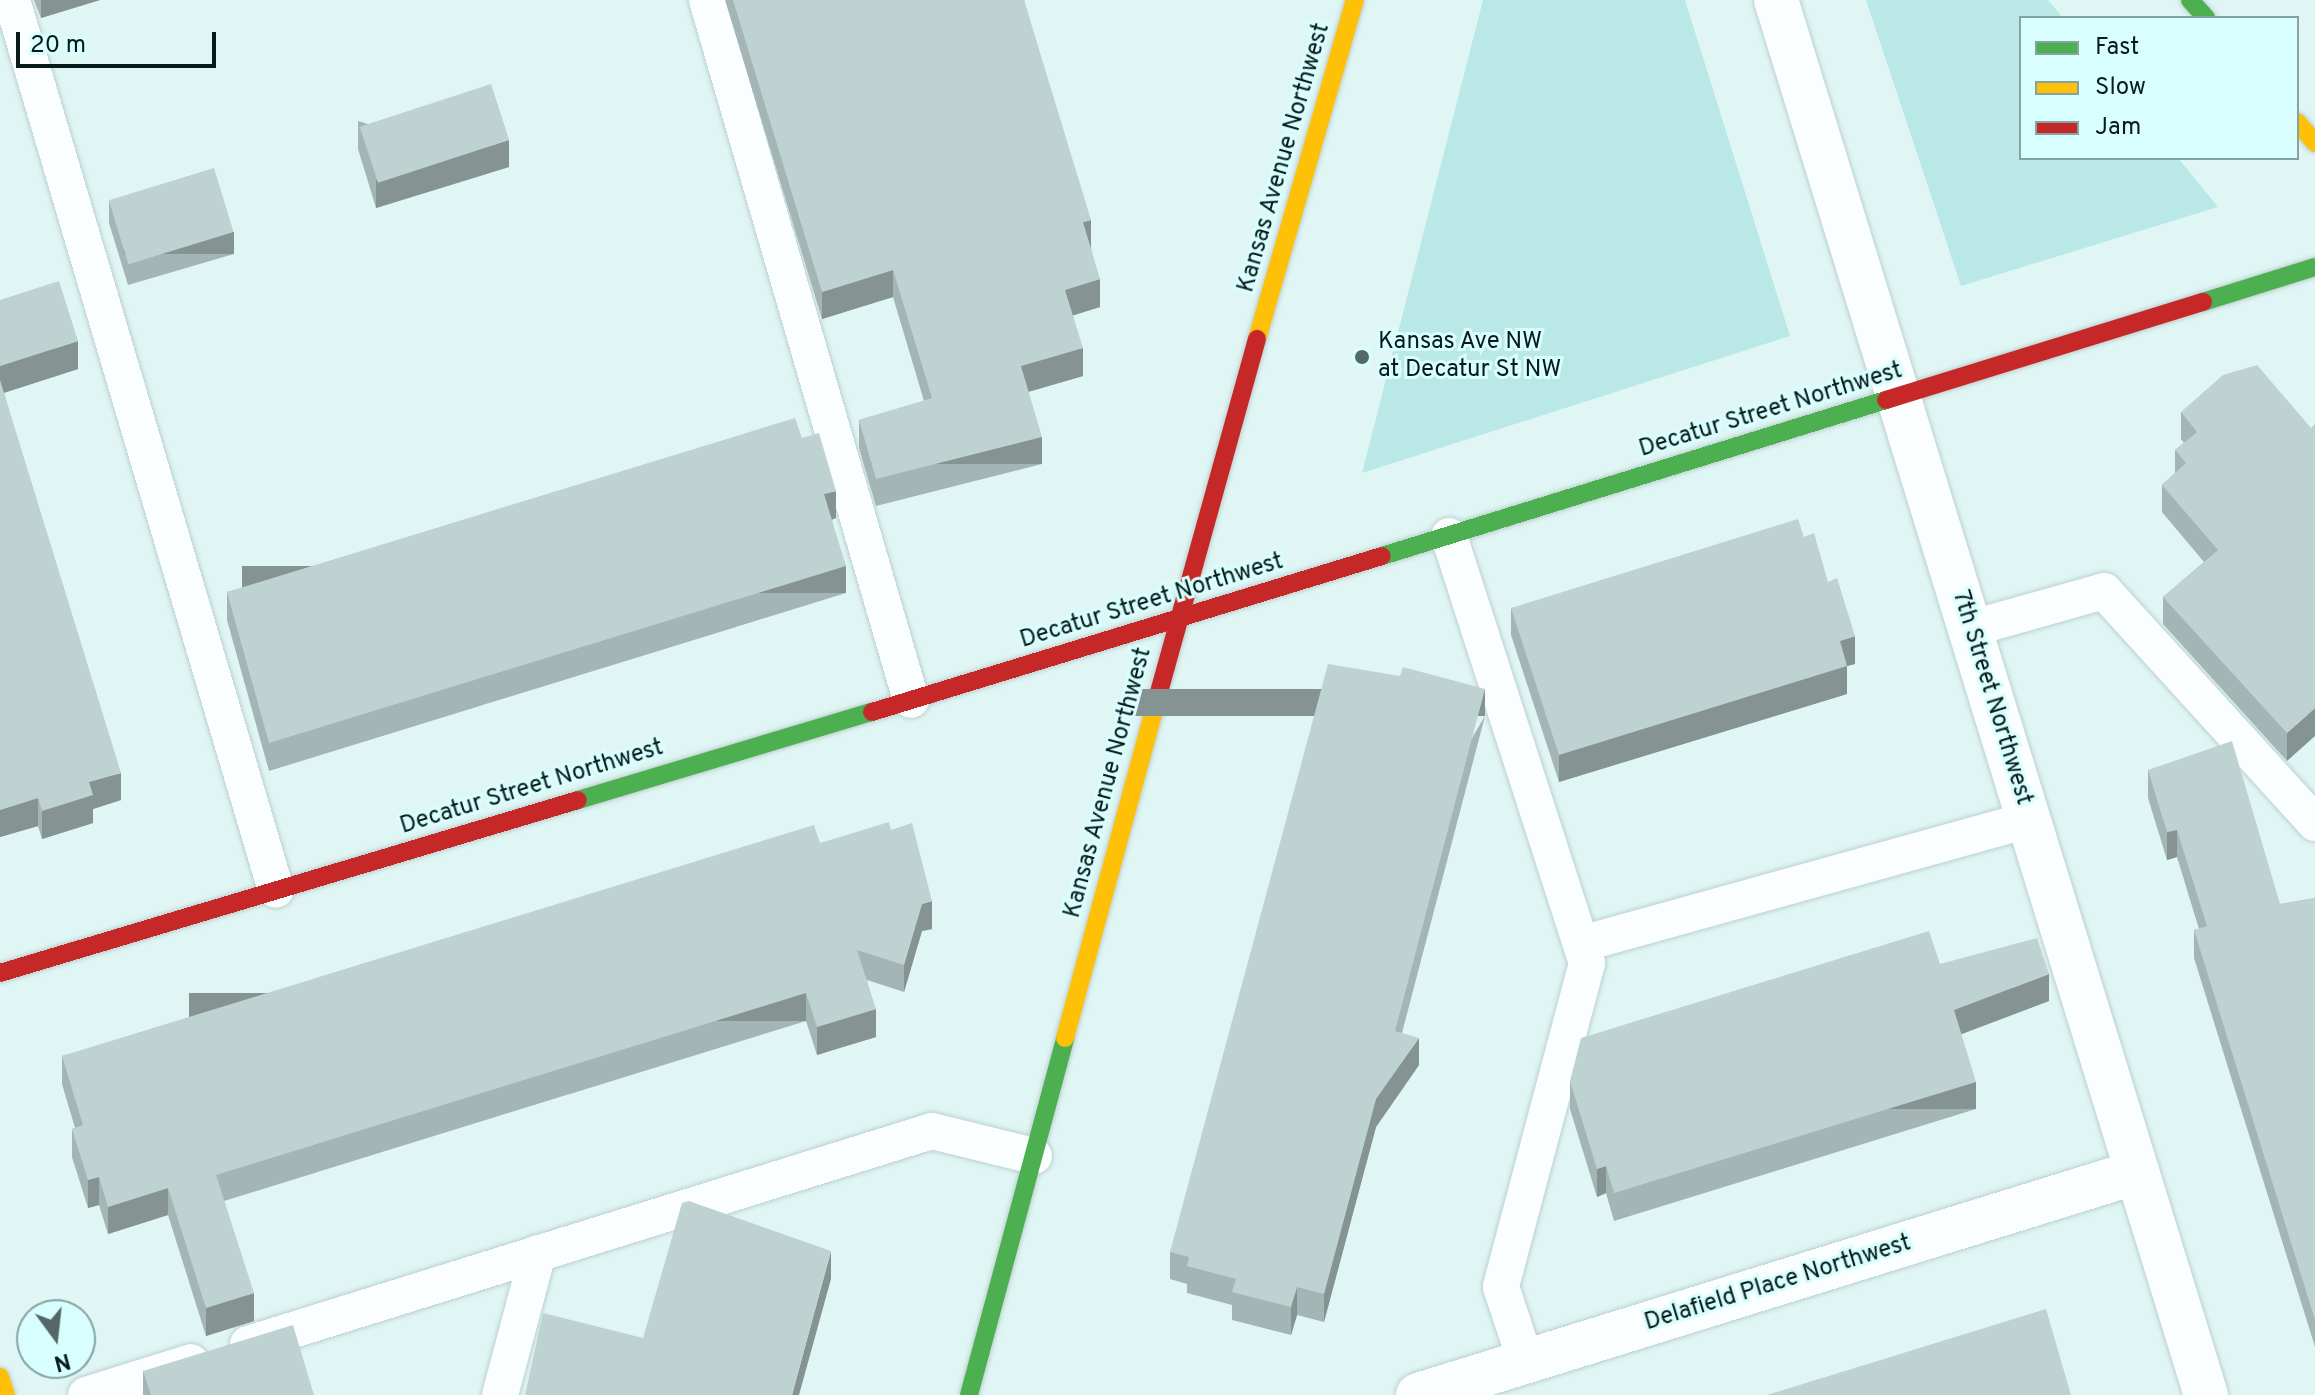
<!DOCTYPE html>
<html>
<head>
<meta charset="utf-8">
<style>
  body { margin:0 }
  #map { position:relative; width:2315px; height:1395px; overflow:hidden; background:#e0f6f5; font-family:Overpass,sans-serif }
  div>[style] { position:absolute }
  [style*='--x'] { left:calc(var(--x)*1px); top:calc(var(--y)*1px); width:calc(var(--w)*1px); rotate:calc(var(--a)*1deg) }
  .green>* { inset:0; background:#bae8e7 }
  .roads { filter:drop-shadow(0 0 2px #bcd0cf) drop-shadow(0 0 2px #bcd0cf) }
  .lane>* { height:36px; margin:-18px; padding:0 18px; transform-origin:18px; border-radius:18px; background:#fafefe }
  .street>* { height:44px; margin:-22px; padding:0 22px; transform-origin:22px; border-radius:22px; background:#fafefe }
  .fast>* { height:18px; margin:-9px; padding:0 9px; transform-origin:9px; border-radius:9px; background:#4caf50 }
  .slow>* { height:18px; margin:-9px; padding:0 9px; transform-origin:9px; border-radius:9px; background:#ffc107 }
  .jam>* { height:18px; margin:-9px; padding:0 9px; transform-origin:9px; border-radius:9px; background:#c62828 }
  .wall>* { inset:0; background:#a3b5b4 }
  .shaded-wall>* { inset:0; background:#859392; transform-origin:0 0 }
  .building>* { inset:0; background:#bed2d1; transform-origin:0 0 }
  .dots>* { width:22px; height:22px; translate:-50% -50%; box-sizing:border-box; border:4px solid #d8fefd; border-radius:50% }
  span { translate:-50% -50%; white-space:nowrap; text-align:center; line-height:1.15; -webkit-text-stroke:6px #d8fefd; paint-order:stroke }
  .street-label { font-size:24px; color:#081b1b }
  .poi-label { font-size:24px; color:#081b1b }
  .left { translate:0 -50%; text-align:left }
  .legend { position:absolute; left:2019px; top:16px; width:280px; height:144px; box-sizing:border-box; background:#d8fefd; border:2px solid #85a3a3; margin:0; padding:10px 14px; list-style:none; font-size:24px; color:#081b1b }
  .legend li { display:flex; align-items:center; gap:16px; height:40px }
  .legend b { width:40px; border:2px solid #85a3a3 }
  .north { position:absolute; left:16px; top:1299px; width:80px; height:80px; box-sizing:border-box; background:#d8fefd; border:2px solid #85a3a3; border-radius:50%; rotate:165deg; font-size:22px; font-weight:700; line-height:32px; text-align:center; color:#081b1b }
  .north::after { content:''; display:block; margin:auto; width:28px; height:36px; background:#546867; clip-path:polygon(50% 0,100% 100%,50% 72%,0 100%) }
  .scale { position:absolute; left:16px; top:32px; width:200px; height:36px; box-sizing:border-box; border:4px solid #081b1b; border-top:0; padding-left:10px; font-size:24px; line-height:28px; white-space:nowrap; color:#081b1b; -webkit-text-stroke:6px #d8fefd; paint-order:stroke }
</style>
</head>
<body>
<div id="map">
  <div class="green">
    <i style="clip-path:polygon(1483px 0,1685px 0,1790px 336px,1362px 473px)"></i>
    <i style="clip-path:polygon(1866px 0,2048px 0,2063px 18px,2021px 18px,2021px 158px,2178px 158px,2218px 207px,1961px 286px)"></i>
  </div>
  <div class="roads">
    <div class="lane">
      <i style="--x:12;--y:0;--w:928;--a:73.48"></i>
      <i style="--x:707;--y:0;--w:729;--a:73.75"></i>
      <i style="--x:1449;--y:536;--w:449;--a:72.1"></i>
      <i style="--x:1587;--y:963;--w:335;--a:104.9"></i>
      <i style="--x:1501;--y:1287;--w:79;--a:71.6"></i>
      <i style="--x:1969;--y:629;--w:140;--a:-15.7"></i>
      <i style="--x:2104;--y:591;--w:314;--a:47.7"></i>
      <i style="--x:1581;--y:944;--w:465;--a:-15.5"></i>
      <i style="--x:248;--y:1344;--w:716;--a:-17.3"></i>
      <i style="--x:932;--y:1131;--w:105;--a:13.8"></i>
      <i style="--x:86;--y:1395;--w:110;--a:-17.4"></i>
      <i style="--x:500;--y:1395;--w:147;--a:-75"></i>
    </div>
    <div class="street">
      <i style="--x:1776;--y:0;--w:1460;--a:72.87"></i>
      <i style="--x:1418;--y:1395;--w:753;--a:-17.23"></i>
    </div>
    <div class="fast">
      <i style="--x:2190;--y:0;--w:24;--a:48"></i>
      <i style="--x:2203;--y:302;--w:117;--a:-17.4"></i>
      <i style="--x:1382;--y:556;--w:528;--a:-17.2"></i>
      <i style="--x:578;--y:800;--w:307;--a:-16.7"></i>
      <i style="--x:969;--y:1395;--w:370;--a:-74.9"></i>
    </div>
    <div class="slow">
      <i style="--x:2297;--y:122;--w:28;--a:49"></i>
      <i style="--x:1257;--y:339;--w:353;--a:-73.9"></i>
      <i style="--x:1065;--y:1038;--w:347;--a:-74.8"></i>
      <i style="--x:0;--y:1377;--w:19;--a:72"></i>
    </div>
    <div class="jam">
      <i style="--x:1886;--y:400;--w:332;--a:-17.2"></i>
      <i style="--x:1156;--y:703;--w:378;--a:-74.5"></i>
      <i style="--x:872;--y:712;--w:533;--a:-17.01"></i>
      <i style="--x:0;--y:973;--w:603;--a:-16.66"></i>
    </div>
  </div>
  <div class="wall">
    <i style="clip-path:polygon(34px 0,100px 0,41px 18px)"></i>
    <i style="clip-path:polygon(725px 0,1024px 0,1091px 247px,1100px 307px,1073px 315px,1083px 376px,1028px 392px,1042px 464px,876px 506px,859px 448px,859px 420px,924px 401px,893px 297px,822px 319px)"></i>
    <i style="clip-path:polygon(358px 121px,509px 167px,376px 208px,358px 149px)"></i>
    <i style="clip-path:polygon(109px 201px,234px 254px,128px 285px,109px 223px)"></i>
    <i style="clip-path:polygon(0 300px,78px 369px,4px 393px,121px 800px,93px 809px,93px 823px,42px 839px,38px 826px,0 837px)"></i>
    <i style="clip-path:polygon(2181px 412px,2311px 428px,2287px 761px,2163px 624px,2163px 597px,2204px 562px,2162px 512px,2162px 485px,2175px 473px,2175px 450px,2184px 443px,2181px 439px)"></i>
    <i style="clip-path:polygon(802px 438px,836px 518px,832px 520px,846px 593px,269px 771px,227px 620px,227px 592px)"></i>
    <i style="clip-path:polygon(1828px 582px,1855px 664px,1847px 666px,1847px 694px,1559px 782px,1511px 635px,1511px 608px)"></i>
    <i style="clip-path:polygon(1485px 716px,1402px 1033px,1419px 1065px,1376px 1127px,1324px 1322px,1297px 1315px,1291px 1335px,1232px 1320px,1232px 1305px,1187px 1293px,1187px 1284px,1170px 1279px,1170px 1252px)"></i>
    <i style="clip-path:polygon(2148px 770px,2280px 904px,2315px 898px,2315px 1347px,2194px 958px,2194px 930px,2199px 929px,2177px 857px,2167px 860px,2148px 798px)"></i>
    <i style="clip-path:polygon(891px 830px,932px 929px,922px 931px,904px 992px,867px 980px,876px 1037px,817px 1055px,806px 1021px,224px 1201px,254px 1321px,206px 1336px,168px 1215px,108px 1234px,99px 1205px,88px 1208px,72px 1157px,72px 1129px,75px 1128px,62px 1084px,62px 1056px,820px 843px)"></i>
    <i style="clip-path:polygon(1940px 964px,2049px 1001px,1961px 1034px,1976px 1109px,1614px 1221px,1606px 1193px,1597px 1197px,1570px 1109px,1570px 1081px)"></i>
    <i style="clip-path:polygon(143px 1371px,314px 1395px,143px 1395px)"></i>
  </div>
  <div class="shaded-wall">
    <i style="clip-path:polygon(41px 0,100px 0,41px 18px)"></i>
    <i style="clip-path:polygon(509px 140px,509px 167px,376px 208px,376px 180px)"></i>
    <i style="clip-path:polygon(1091px 220px,1091px 247px,1083px 250px,1083px 222px)"></i>
    <i style="left:234px;top:232px;width:22px;height:110px;rotate:90deg"></i>
    <i style="clip-path:polygon(893px 270px,893px 297px,822px 319px,822px 292px)"></i>
    <i style="clip-path:polygon(1100px 279px,1100px 307px,1065px 318px,1065px 290px)"></i>
    <i style="clip-path:polygon(78px 341px,78px 369px,0 394px,0 366px)"></i>
    <i style="clip-path:polygon(1083px 348px,1083px 376px,1021px 394px,1021px 366px)"></i>
    <i style="left:1042px;top:437px;width:27px;height:171px;rotate:90deg"></i>
    <i style="clip-path:polygon(836px 491px,836px 518px,824px 522px,824px 494px)"></i>
    <i style="left:846px;top:566px;width:27px;height:604px;rotate:90deg"></i>
    <i style="clip-path:polygon(1855px 636px,1855px 664px,1847px 666px,1847px 694px,1559px 782px,1559px 755px,1840px 641px)"></i>
    <i style="left:1485px;top:689px;width:27px;height:354px;rotate:90deg"></i>
    <i style="clip-path:polygon(2315px 708px,2315px 736px,2287px 761px,2287px 733px)"></i>
    <i style="clip-path:polygon(121px 773px,121px 800px,93px 809px,93px 823px,42px 839px,42px 811px,89px 782px)"></i>
    <i style="clip-path:polygon(38px 798px,38px 826px,0 837px,0 810px)"></i>
    <i style="clip-path:polygon(2177px 830px,2177px 857px,2167px 860px,2167px 832px)"></i>
    <i style="clip-path:polygon(932px 901px,932px 929px,922px 931px,904px 992px,904px 965px,922px 904px)"></i>
    <i style="clip-path:polygon(2049px 974px,2049px 1001px,1954px 1037px,1954px 1010px)"></i>
    <i style="left:806px;top:993px;width:28px;height:617px;rotate:90deg"></i>
    <i style="clip-path:polygon(876px 1009px,876px 1037px,817px 1055px,817px 1027px)"></i>
    <i style="clip-path:polygon(1419px 1038px,1419px 1065px,1376px 1127px,1324px 1322px,1324px 1294px,1376px 1099px)"></i>
    <i style="left:1976px;top:1082px;width:27px;height:379px;rotate:90deg"></i>
    <i style="clip-path:polygon(1606px 1166px,1606px 1193px,1597px 1197px,1597px 1169px)"></i>
    <i style="clip-path:polygon(99px 1177px,99px 1205px,88px 1208px,88px 1180px)"></i>
    <i style="clip-path:polygon(168px 1188px,168px 1215px,108px 1234px,108px 1207px)"></i>
    <i style="clip-path:polygon(831px 1251px,831px 1279px,799px 1395px,792px 1395px)"></i>
    <i style="clip-path:polygon(1297px 1287px,1297px 1315px,1291px 1335px,1291px 1307px)"></i>
    <i style="clip-path:polygon(254px 1293px,254px 1321px,206px 1336px,206px 1308px)"></i>
  </div>
  <div class="building">
    <i style="clip-path:polygon(733px 0,1024px 0,1091px 220px,1083px 222px,1100px 279px,1065px 290px,1083px 348px,1021px 366px,1042px 437px,876px 479px,859px 420px,932px 398px,893px 270px,822px 292px)"></i>
    <i style="left:491px;top:84px;width:59px;height:138px;rotate:72deg"></i>
    <i style="left:214px;top:168px;width:67px;height:110px;rotate:73deg"></i>
    <i style="clip-path:polygon(59px 281px,78px 341px,0 366px,0 300px)"></i>
    <i style="clip-path:polygon(2257px 365px,2311px 428px,2315px 424px,2315px 708px,2287px 733px,2163px 597px,2218px 550px,2162px 485px,2186px 463px,2175px 450px,2197px 432px,2181px 412px,2223px 375px)"></i>
    <i style="clip-path:polygon(0 380px,121px 773px,89px 782px,93px 795px,42px 811px,38px 798px,0 810px)"></i>
    <i style="clip-path:polygon(795px 418px,802px 438px,819px 433px,836px 491px,824px 494px,846px 566px,269px 743px,227px 592px)"></i>
    <i style="clip-path:polygon(1798px 519px,1804px 537px,1814px 533px,1828px 582px,1837px 578px,1855px 636px,1840px 641px,1847px 666px,1559px 755px,1511px 608px)"></i>
    <i style="clip-path:polygon(1328px 664px,1400px 676px,1403px 667px,1485px 689px,1395px 1031px,1419px 1038px,1376px 1099px,1324px 1294px,1297px 1287px,1291px 1307px,1232px 1292px,1236px 1279px,1187px 1266px,1189px 1257px,1170px 1252px)"></i>
    <i style="clip-path:polygon(2232px 741px,2280px 904px,2315px 898px,2315px 1320px,2194px 930px,2207px 926px,2177px 830px,2167px 832px,2148px 770px)"></i>
    <i style="clip-path:polygon(889px 822px,891px 830px,912px 823px,932px 901px,922px 904px,904px 965px,857px 950px,876px 1009px,817px 1027px,806px 993px,216px 1175px,254px 1293px,206px 1308px,168px 1188px,108px 1207px,99px 1177px,88px 1180px,72px 1129px,83px 1125px,62px 1056px,814px 825px,820px 843px)"></i>
    <i style="clip-path:polygon(1929px 931px,1940px 964px,2037px 938px,2049px 974px,1954px 1010px,1976px 1082px,1614px 1193px,1606px 1166px,1597px 1169px,1570px 1081px,1581px 1038px)"></i>
    <i style="clip-path:polygon(689px 1201px,831px 1251px,792px 1395px,525px 1395px,543px 1313px,643px 1338px,682px 1203px)"></i>
    <i style="clip-path:polygon(2046px 1309px,2071px 1395px,1767px 1395px)"></i>
    <i style="clip-path:polygon(293px 1325px,314px 1395px,151px 1395px,143px 1371px)"></i>
  </div>
  <div class="dots">
    <i style="left:1362px;top:357px;background:#546867"></i>
  </div>
  <div class="street-label">
    <span style="left:1285px;top:158px;rotate:-74deg">Kansas Avenue Northwest</span>
    <span style="left:1771px;top:411px;rotate:-17deg">Decatur Street Northwest</span>
    <span style="left:1152px;top:602px;rotate:-17deg">Decatur Street Northwest</span>
    <span style="left:1991px;top:698px;rotate:73deg">7th Street Northwest</span>
    <span style="left:1109px;top:783px;rotate:-75deg">Kansas Avenue Northwest</span>
    <span style="left:532px;top:788px;rotate:-17deg">Decatur Street Northwest</span>
    <span style="left:1778px;top:1284px;rotate:-17deg">Delafield Place Northwest</span>
  </div>
  <div class="poi-label">
    <span class="left" style="left:1378px;top:357px">Kansas Ave NW<br>at Decatur St NW</span>
  </div>
  <ul class="legend">
  <li><b style="height:10px;background:#4caf50"></b>Fast</li>
  <li><b style="height:10px;background:#ffc107"></b>Slow</li>
  <li><b style="height:10px;background:#c62828"></b>Jam</li>
  </ul>
  <div class="north">N</div>
  <div class="scale">20 m</div>
</div>
</body>
</html>
